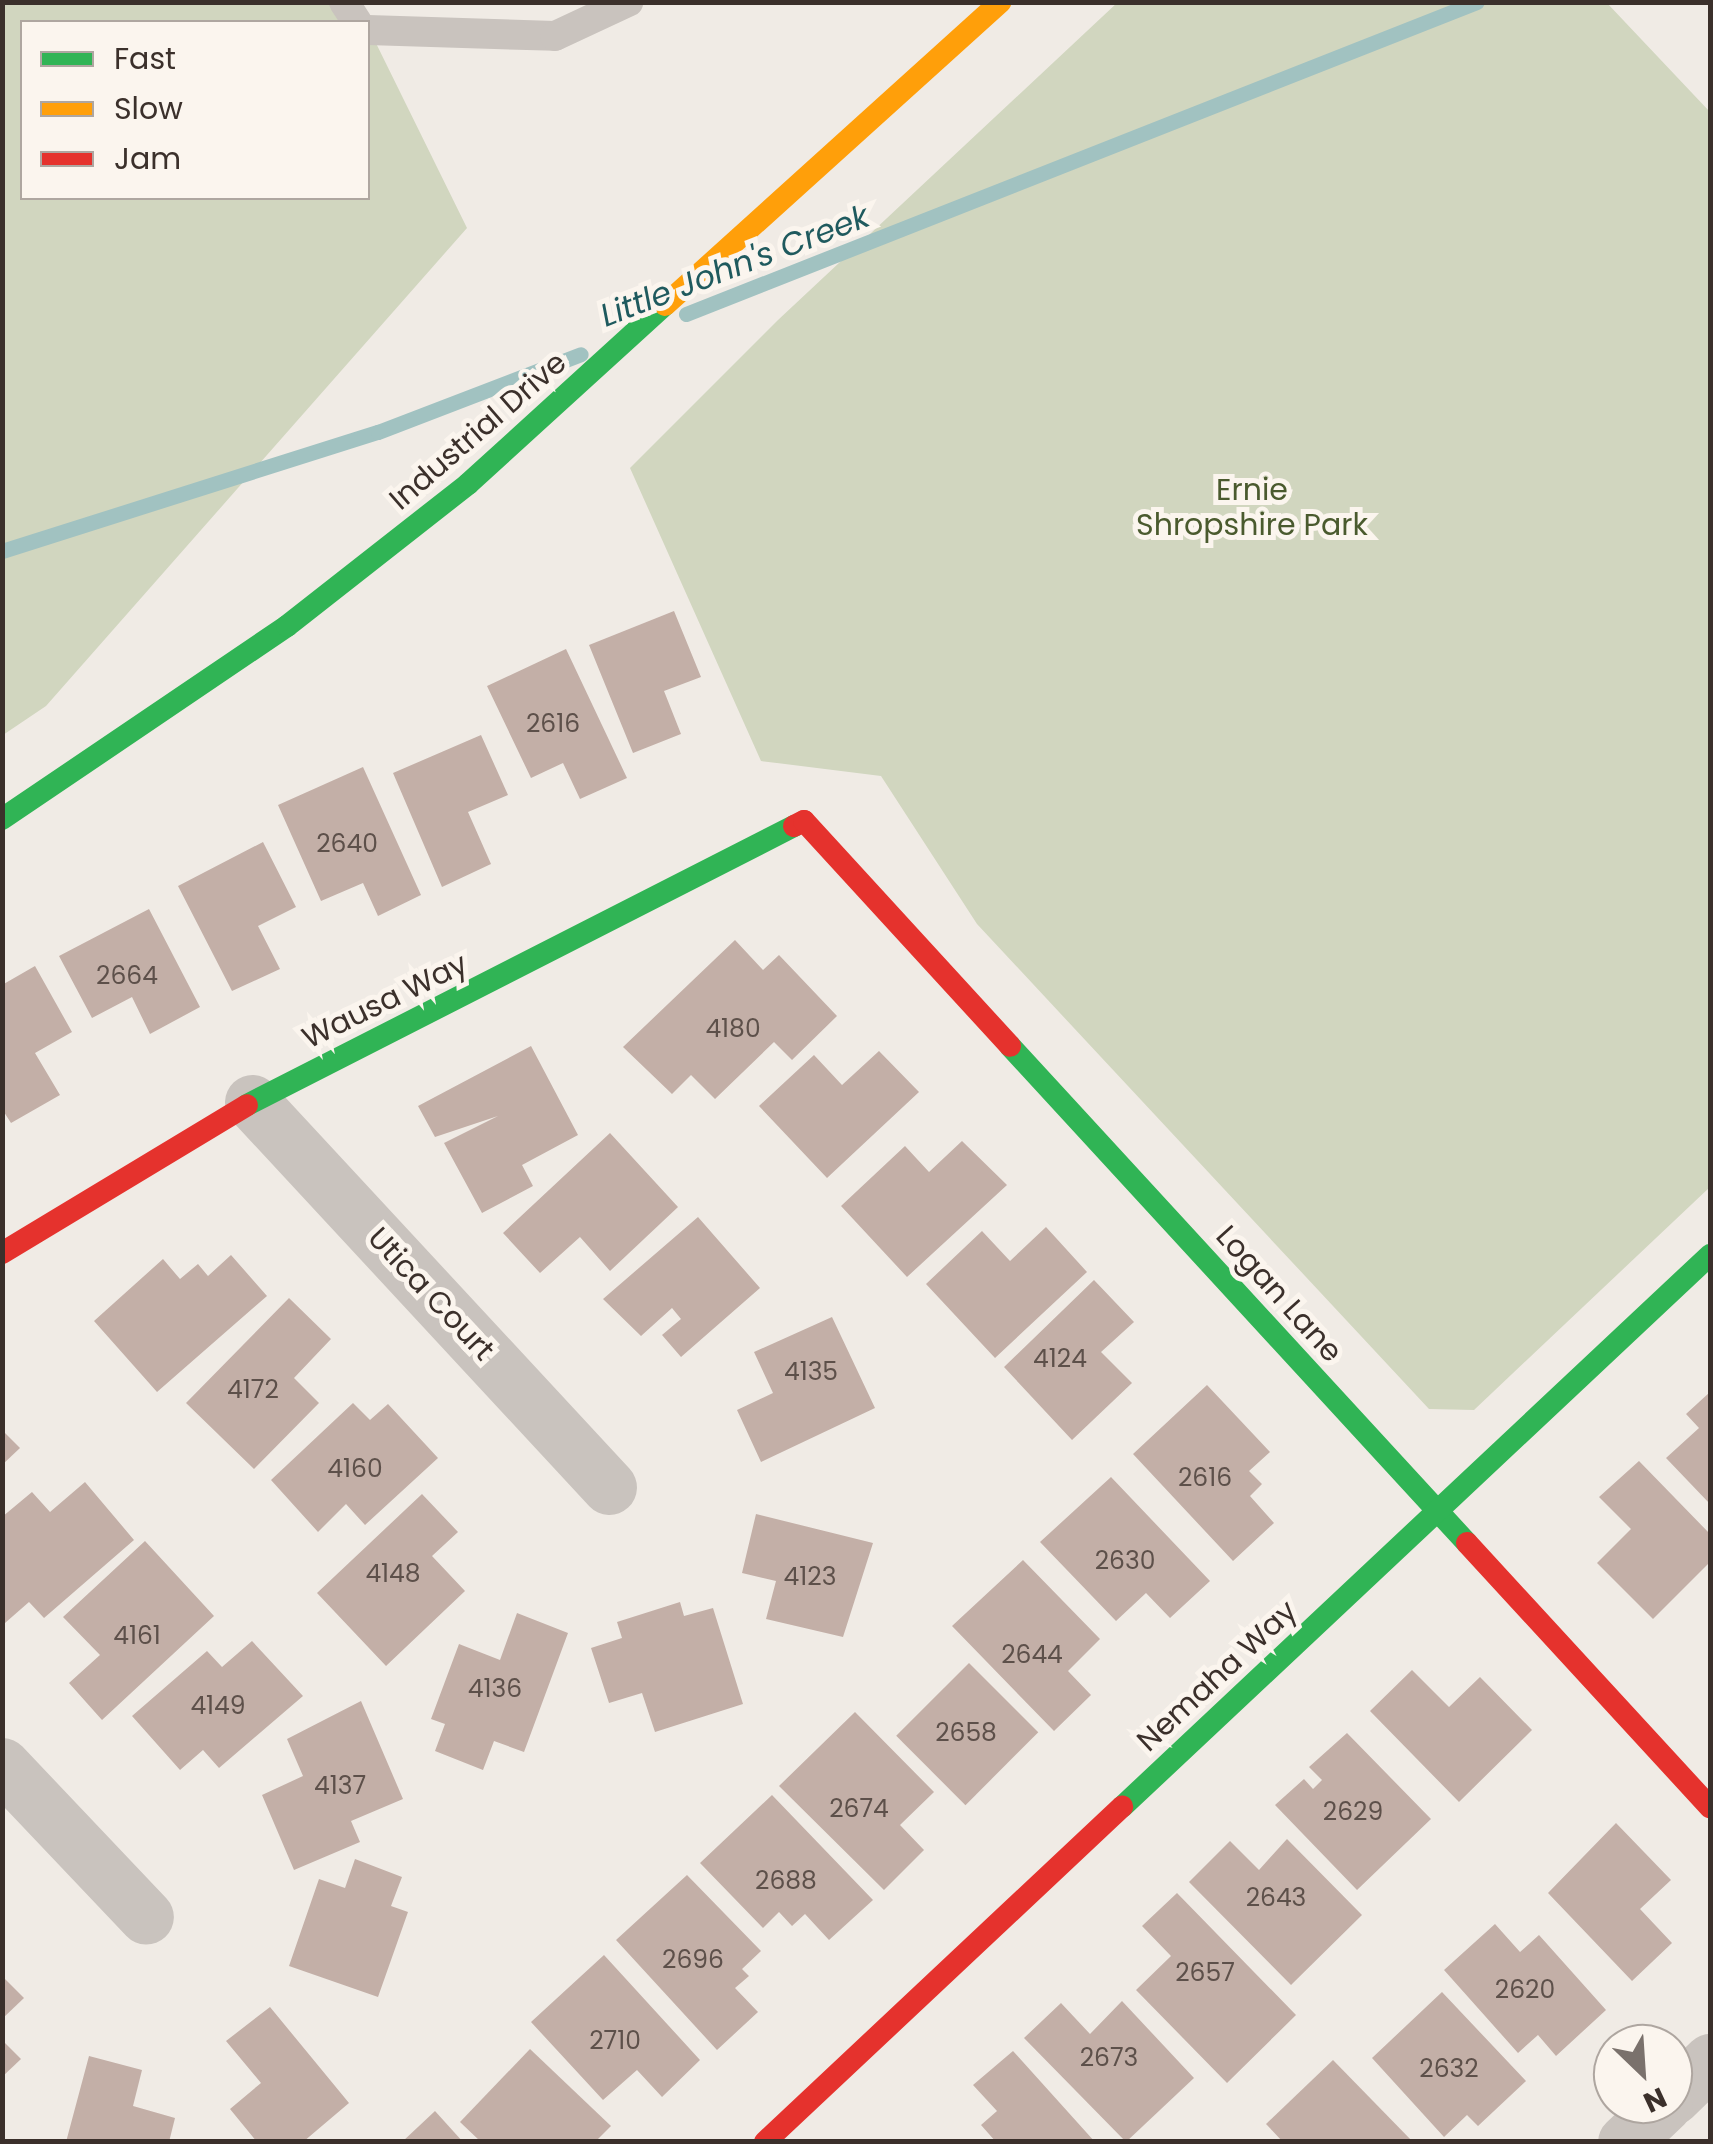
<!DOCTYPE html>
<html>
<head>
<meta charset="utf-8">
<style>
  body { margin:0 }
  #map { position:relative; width:1713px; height:2144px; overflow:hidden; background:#f0ebe5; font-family:Poppins,sans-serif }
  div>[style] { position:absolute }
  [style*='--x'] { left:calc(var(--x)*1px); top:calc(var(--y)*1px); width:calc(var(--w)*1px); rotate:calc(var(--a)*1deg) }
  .green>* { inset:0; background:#d1d6bf }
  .stream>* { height:15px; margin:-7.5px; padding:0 7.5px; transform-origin:7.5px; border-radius:7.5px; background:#a1c2c1 }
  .building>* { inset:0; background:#c3afa7; transform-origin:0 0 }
  .lane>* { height:30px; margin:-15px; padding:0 15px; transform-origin:15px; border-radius:15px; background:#c9c3be }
  .street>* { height:55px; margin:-27.5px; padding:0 27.5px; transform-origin:27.5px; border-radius:27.5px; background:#c9c3be }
  .fast>* { height:22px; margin:-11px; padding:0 11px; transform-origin:11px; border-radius:11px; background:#30b455 }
  .slow>* { height:22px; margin:-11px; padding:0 11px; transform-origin:11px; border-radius:11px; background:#ff9f0a }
  .jam>* { height:22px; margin:-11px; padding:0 11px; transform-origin:11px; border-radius:11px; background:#e5322d }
  span { translate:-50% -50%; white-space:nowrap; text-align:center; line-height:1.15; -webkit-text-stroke:10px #fbf5ee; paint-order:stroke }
  .number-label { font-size:25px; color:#5d504a }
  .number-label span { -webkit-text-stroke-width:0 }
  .street-label { font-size:30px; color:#3b302b }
  .park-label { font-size:30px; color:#4a5a2e }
  .water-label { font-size:32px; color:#1f5a5e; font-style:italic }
  .frame { position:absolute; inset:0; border:5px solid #3b302b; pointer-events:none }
  .legend { position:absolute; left:20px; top:20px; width:350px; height:180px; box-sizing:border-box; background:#fbf5ee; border:2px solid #aea6a0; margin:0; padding:12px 18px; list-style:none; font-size:30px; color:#3b302b }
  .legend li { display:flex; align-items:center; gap:20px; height:50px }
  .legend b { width:50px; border:2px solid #aea6a0 }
  .north { position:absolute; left:1593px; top:2024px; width:100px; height:100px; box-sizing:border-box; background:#fbf5ee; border:2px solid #aea6a0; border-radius:50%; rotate:155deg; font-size:28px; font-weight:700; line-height:40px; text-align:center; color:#3b302b }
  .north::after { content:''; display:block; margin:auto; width:35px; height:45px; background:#7a716c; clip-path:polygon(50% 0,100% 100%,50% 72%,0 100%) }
</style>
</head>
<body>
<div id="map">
  <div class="green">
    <i style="clip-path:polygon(1118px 2px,1607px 3px,1710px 112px,1710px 1187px,1474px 1410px,1429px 1409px,977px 924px,881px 776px,761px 761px,630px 468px,778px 320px)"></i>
    <i style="clip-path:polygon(3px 3px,355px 3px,365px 22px,22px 22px,22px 198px,368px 198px,368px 27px,467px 228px,46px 706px,3px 735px)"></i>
  </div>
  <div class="stream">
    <i style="--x:686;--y:314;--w:850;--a:-21.53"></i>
    <i style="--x:2;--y:551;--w:394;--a:-17.6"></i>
    <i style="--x:378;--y:432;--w:217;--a:-21"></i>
  </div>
  <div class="building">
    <i style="clip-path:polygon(674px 611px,701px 677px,664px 691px,681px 734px,633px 753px,589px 645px)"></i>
    <i style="clip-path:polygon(566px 649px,627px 778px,580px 799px,563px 763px,531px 778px,487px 686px)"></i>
    <i style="clip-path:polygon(481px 735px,508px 795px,468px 812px,491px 864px,442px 887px,393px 773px)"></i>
    <i style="clip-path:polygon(363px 767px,421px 895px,378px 916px,363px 883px,321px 901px,278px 805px)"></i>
    <i style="clip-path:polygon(263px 842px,296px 907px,258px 926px,280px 969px,232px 991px,178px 886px)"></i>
    <i style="clip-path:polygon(149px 909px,200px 1007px,150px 1034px,132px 997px,92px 1018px,59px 956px)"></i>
    <i style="clip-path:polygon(735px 940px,763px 970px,779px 955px,837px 1016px,792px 1060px,774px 1042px,715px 1099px,691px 1075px,672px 1094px,623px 1047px)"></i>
    <i style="clip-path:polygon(35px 966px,72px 1032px,35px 1053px,60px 1095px,11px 1123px,2px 1109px,2px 985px)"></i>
    <i style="clip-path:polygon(531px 1046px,578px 1135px,522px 1165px,533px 1186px,482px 1213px,444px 1143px,498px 1116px,435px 1137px,418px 1106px)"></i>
    <i style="clip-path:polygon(879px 1051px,919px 1092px,827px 1178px,759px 1106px,814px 1055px,842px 1085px)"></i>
    <i style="clip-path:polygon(610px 1133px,678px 1207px,610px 1271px,580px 1237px,540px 1273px,503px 1233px)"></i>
    <i style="clip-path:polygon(962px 1141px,1007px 1185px,907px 1277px,841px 1206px,905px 1146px,929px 1172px)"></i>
    <i style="clip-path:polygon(698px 1217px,760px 1288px,681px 1357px,662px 1335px,681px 1319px,672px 1308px,641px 1336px,603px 1299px)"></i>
    <i style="clip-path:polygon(1046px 1227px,1087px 1272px,995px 1358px,926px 1284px,982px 1231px,1010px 1261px)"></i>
    <i style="clip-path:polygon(231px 1255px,267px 1296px,157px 1392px,94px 1321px,163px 1259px,180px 1279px,198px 1264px,208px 1276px)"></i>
    <i style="clip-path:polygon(1094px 1280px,1134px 1322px,1101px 1352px,1132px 1383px,1072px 1440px,1004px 1367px)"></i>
    <i style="clip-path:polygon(289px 1298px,331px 1339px,294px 1378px,319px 1403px,254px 1469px,186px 1403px)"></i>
    <i style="clip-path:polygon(832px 1317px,875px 1408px,761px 1462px,737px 1410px,773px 1393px,754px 1352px)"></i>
    <i style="clip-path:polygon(1207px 1385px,1270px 1452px,1249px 1471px,1262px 1484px,1250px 1496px,1274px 1523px,1233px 1561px,1133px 1454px)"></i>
    <i style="clip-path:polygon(1710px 1392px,1710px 1504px,1666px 1458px,1699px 1428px,1686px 1414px)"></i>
    <i style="clip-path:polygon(353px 1403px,370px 1420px,388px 1404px,438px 1458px,365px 1525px,346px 1504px,318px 1532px,271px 1480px)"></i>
    <i style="clip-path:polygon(2px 1430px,20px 1448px,2px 1465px)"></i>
    <i style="clip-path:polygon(1639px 1461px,1710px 1534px,1710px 1562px,1653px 1619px,1597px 1563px,1631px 1529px,1599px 1497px)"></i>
    <i style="clip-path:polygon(1111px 1477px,1210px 1581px,1170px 1618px,1146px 1593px,1116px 1621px,1040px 1542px)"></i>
    <i style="clip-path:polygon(85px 1482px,134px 1540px,44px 1618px,29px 1602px,5px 1623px,2px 1517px,32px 1492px,50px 1512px)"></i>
    <i style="clip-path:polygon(422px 1494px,458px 1532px,432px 1556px,465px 1591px,386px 1666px,317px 1593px)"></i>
    <i style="clip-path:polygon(756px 1514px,873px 1543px,843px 1637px,766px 1619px,776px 1581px,742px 1573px)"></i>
    <i style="clip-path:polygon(145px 1541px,214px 1616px,102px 1720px,69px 1683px,100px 1655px,63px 1617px)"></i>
    <i style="clip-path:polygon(1023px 1560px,1100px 1639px,1068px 1671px,1091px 1695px,1054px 1731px,952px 1626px)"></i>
    <i style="clip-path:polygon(680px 1602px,684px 1616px,713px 1608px,743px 1704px,655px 1732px,642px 1693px,609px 1703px,591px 1648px,622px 1638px,617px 1622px)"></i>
    <i style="clip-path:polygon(517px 1613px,568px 1633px,524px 1752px,494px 1741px,483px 1770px,435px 1751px,445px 1724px,431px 1719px,459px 1644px,500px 1660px)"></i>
    <i style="clip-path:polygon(252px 1641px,303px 1696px,219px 1768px,203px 1750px,180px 1770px,132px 1716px,207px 1651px,222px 1667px)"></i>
    <i style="left:969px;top:1663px;width:98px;height:103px;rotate:45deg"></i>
    <i style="clip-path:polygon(1412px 1670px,1449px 1707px,1480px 1677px,1532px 1730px,1459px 1802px,1370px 1711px)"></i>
    <i style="clip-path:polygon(361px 1701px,403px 1799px,351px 1821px,360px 1842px,294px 1870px,262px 1795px,303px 1776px,287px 1739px)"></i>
    <i style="clip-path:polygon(855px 1712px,934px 1792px,900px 1825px,924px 1850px,884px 1890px,779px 1786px)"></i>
    <i style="clip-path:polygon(1347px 1733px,1431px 1819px,1357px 1890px,1275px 1805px,1304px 1779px,1313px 1789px,1322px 1780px,1309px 1767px)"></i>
    <i style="clip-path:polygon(772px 1795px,873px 1900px,829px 1940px,805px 1914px,792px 1926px,779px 1912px,763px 1928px,700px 1863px)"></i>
    <i style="clip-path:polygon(1616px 1823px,1671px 1880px,1640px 1909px,1672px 1943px,1632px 1981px,1548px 1893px)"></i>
    <i style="clip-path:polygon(1287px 1839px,1362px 1915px,1291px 1985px,1189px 1882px,1230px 1841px,1259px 1870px)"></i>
    <i style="clip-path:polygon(355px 1859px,402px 1877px,391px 1906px,408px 1912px,378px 1997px,289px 1966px,319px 1879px,345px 1888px)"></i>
    <i style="clip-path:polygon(687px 1875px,761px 1951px,742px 1969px,749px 1976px,735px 1988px,758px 2012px,717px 2050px,616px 1940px)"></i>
    <i style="clip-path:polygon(1177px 1893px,1296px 2015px,1227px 2083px,1136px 1990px,1171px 1956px,1142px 1926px)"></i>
    <i style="clip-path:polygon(1495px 1924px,1520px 1952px,1539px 1935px,1606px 2010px,1556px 2056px,1538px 2035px,1518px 2053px,1444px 1970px)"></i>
    <i style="clip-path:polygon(604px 1955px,700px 2060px,662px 2097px,637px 2070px,603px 2100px,531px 2022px)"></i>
    <i style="clip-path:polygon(2px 1976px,24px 1998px,2px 2019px)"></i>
    <i style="clip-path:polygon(1442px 1992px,1526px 2081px,1478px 2126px,1467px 2115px,1444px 2137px,1372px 2058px)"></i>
    <i style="clip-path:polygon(1122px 2001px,1194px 2078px,1126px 2142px,1024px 2038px,1061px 2003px,1090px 2034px)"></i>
    <i style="clip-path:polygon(270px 2007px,349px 2103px,303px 2142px,257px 2142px,230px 2109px,261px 2083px,226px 2041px)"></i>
    <i style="clip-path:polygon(2px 2040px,21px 2059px,2px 2077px)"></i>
    <i style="clip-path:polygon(530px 2049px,611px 2126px,595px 2142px,481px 2142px,460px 2122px)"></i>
    <i style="clip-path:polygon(1013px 2051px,1095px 2142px,996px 2142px,981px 2125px,997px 2111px,973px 2085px)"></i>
    <i style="clip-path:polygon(89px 2056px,142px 2070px,133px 2106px,175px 2118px,169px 2142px,66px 2142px)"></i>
    <i style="clip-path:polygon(1333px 2060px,1413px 2142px,1283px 2142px,1266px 2124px)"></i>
    <i style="clip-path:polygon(435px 2111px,463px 2142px,402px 2142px)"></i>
  </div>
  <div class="lane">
    <i style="--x:344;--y:2;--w:24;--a:57"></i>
    <i style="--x:368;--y:30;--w:187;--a:1.8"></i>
    <i style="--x:555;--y:36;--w:81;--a:-25"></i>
  </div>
  <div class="street">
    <i style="--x:252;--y:1102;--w:525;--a:47.16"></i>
    <i style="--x:2;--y:1765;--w:209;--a:46.5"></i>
    <i style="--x:1673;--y:2097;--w:52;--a:-44.2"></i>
    <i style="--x:1625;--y:2142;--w:55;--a:-43.5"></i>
  </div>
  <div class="fast">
    <i style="--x:2;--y:819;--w:344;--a:-34.1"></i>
    <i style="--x:287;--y:626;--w:230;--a:-38.1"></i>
    <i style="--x:468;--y:484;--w:266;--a:-42.3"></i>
    <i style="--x:1010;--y:1046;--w:675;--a:47.4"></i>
    <i style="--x:247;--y:1105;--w:614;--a:-27.02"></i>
    <i style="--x:1122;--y:1807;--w:807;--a:-43.19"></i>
  </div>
  <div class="slow">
    <i style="--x:665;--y:305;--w:452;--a:-42.1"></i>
  </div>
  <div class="jam">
    <i style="--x:794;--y:826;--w:11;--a:-27"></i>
    <i style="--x:804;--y:821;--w:305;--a:47.5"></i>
    <i style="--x:2;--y:1253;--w:286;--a:-31.1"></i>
    <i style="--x:1467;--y:1543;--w:359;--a:47.4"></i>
    <i style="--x:765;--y:2142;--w:490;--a:-43.2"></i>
  </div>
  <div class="number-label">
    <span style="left:553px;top:724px">2616</span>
    <span style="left:347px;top:844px">2640</span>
    <span style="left:127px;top:976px">2664</span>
    <span style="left:733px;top:1029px">4180</span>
    <span style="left:1060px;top:1359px">4124</span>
    <span style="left:811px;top:1372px">4135</span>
    <span style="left:253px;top:1390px">4172</span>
    <span style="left:355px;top:1469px">4160</span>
    <span style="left:1205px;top:1478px">2616</span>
    <span style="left:1125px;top:1561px">2630</span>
    <span style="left:393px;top:1574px">4148</span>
    <span style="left:810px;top:1577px">4123</span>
    <span style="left:137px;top:1636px">4161</span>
    <span style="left:1032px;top:1655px">2644</span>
    <span style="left:495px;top:1689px">4136</span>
    <span style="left:218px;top:1706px">4149</span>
    <span style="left:966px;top:1733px">2658</span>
    <span style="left:340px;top:1786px">4137</span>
    <span style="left:859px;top:1809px">2674</span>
    <span style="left:1353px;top:1812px">2629</span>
    <span style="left:786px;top:1881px">2688</span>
    <span style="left:1276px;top:1898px">2643</span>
    <span style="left:693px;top:1960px">2696</span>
    <span style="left:1205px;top:1973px">2657</span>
    <span style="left:1525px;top:1990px">2620</span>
    <span style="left:615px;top:2041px">2710</span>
    <span style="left:1109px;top:2058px">2673</span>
    <span style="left:1449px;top:2069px">2632</span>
  </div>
  <div class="street-label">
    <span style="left:478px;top:431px;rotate:-41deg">Industrial Drive</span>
    <span style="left:385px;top:1001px;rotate:-26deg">Wausa Way</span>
    <span style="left:431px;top:1294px;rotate:47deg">Utica Court</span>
    <span style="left:1279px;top:1294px;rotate:48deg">Logan Lane</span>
    <span style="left:1217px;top:1676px;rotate:-43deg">Nemaha Way</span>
  </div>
  <div class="park-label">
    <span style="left:1252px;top:507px">Ernie<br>Shropshire Park</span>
  </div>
  <div class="water-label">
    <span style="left:735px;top:266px;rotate:-21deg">Little John's Creek</span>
  </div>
  <div class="frame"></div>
  <ul class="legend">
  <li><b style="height:12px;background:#30b455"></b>Fast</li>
  <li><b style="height:12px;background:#ff9f0a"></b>Slow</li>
  <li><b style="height:12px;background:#e5322d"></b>Jam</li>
  </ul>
  <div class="north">N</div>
</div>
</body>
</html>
